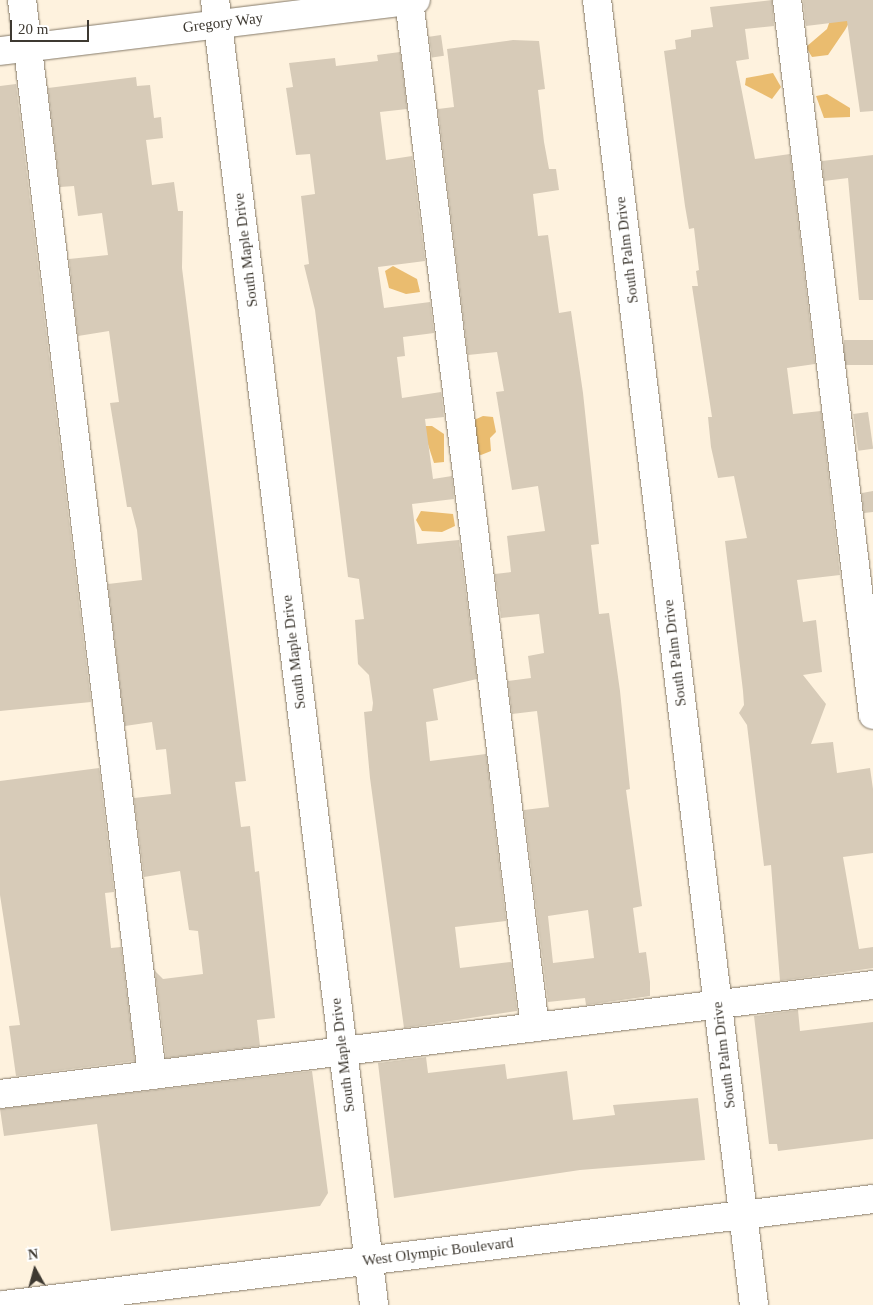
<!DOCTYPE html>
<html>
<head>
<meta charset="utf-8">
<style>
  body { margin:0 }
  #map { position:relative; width:873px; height:1305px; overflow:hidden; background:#fef2de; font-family:Georgia,serif }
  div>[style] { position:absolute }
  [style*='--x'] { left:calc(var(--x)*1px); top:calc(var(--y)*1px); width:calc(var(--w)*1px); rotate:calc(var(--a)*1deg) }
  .water>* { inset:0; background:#eabc6f }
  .building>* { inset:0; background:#d7cbb8; transform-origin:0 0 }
  .roads { filter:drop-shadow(0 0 1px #847968) drop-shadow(0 0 1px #847968) }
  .minor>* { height:28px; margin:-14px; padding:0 14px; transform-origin:14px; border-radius:14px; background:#fff }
  .major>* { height:28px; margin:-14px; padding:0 14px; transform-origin:14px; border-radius:14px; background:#fff }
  span { translate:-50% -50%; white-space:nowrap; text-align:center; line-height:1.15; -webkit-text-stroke:4px #fff; paint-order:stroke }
  .street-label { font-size:15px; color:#3e3931 }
  .north { position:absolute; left:10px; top:1245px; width:50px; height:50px; -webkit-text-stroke:4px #fff; paint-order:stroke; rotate:353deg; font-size:14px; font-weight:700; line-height:20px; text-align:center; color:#3e3931 }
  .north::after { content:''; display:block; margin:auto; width:18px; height:22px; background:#3e3931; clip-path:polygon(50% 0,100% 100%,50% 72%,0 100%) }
  .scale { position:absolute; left:10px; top:20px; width:79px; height:22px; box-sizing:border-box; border:2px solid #3e3931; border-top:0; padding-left:6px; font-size:15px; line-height:18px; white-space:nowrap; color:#3e3931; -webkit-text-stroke:4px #fff; paint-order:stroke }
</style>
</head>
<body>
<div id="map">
  <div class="water">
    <i style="clip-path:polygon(834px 9px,850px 21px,845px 30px,828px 55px,812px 57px,806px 47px,827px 29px)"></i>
    <i style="clip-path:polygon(773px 73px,781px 87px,772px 99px,745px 85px,746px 78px)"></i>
    <i style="clip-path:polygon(827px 94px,850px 108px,850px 117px,824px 118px,816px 96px)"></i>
    <i style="clip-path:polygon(393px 266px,417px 279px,420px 292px,406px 294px,389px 288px,385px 271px)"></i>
    <i style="clip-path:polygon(483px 416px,493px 417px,496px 432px,490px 438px,491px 451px,481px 455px,477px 454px,472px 421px)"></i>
    <i style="clip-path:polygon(422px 426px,432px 426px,444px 434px,444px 462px,434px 463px)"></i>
    <i style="clip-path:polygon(421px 511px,453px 514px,455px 526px,442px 532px,422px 531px,416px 520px)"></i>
  </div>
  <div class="building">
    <i style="clip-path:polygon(772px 0,774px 26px,745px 29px,749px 59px,736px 61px,755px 159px,790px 154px,815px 364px,787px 368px,793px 414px,821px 411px,840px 575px,797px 580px,803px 622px,816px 620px,822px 672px,803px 675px,826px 704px,811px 744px,833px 742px,837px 773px,870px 768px,873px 789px,873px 853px,843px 857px,859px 949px,873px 947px,873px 968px,780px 981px,771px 865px,764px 866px,747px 725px,739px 713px,744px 705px,743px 691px,725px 541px,747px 538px,734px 476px,718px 478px,711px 447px,708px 417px,712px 417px,692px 286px,698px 286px,696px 271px,699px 270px,694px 228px,689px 229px,685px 206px,664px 51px,676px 49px,675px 40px,691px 37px,691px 30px,713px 27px,710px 7px)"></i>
    <i style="clip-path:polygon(803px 0,873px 0,873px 111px,860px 112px,847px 21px,806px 26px)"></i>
    <i style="left:441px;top:35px;width:21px;height:12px;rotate:82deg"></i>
    <i style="clip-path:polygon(evenodd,513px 40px,539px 41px,545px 89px,538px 90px,544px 142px,549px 169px,556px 169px,559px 190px,533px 194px,538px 236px,548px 235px,559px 313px,571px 311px,583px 393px,599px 544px,591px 545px,599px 614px,609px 613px,620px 691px,630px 789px,626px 790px,642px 906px,633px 908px,639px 953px,646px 952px,650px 982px,650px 996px,586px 1005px,585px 998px,548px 1002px,524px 810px,549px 807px,537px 711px,512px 714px,508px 681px,531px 678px,528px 656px,544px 653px,539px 614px,501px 618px,495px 574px,511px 572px,507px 536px,545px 531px,538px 486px,512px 490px,496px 392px,504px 391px,497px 352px,468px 355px,438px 109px,454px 107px,447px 49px,513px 40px,588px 910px,594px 958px,553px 963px,548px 916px,588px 910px)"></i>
    <i style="clip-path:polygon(400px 52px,407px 109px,380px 112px,386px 160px,412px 156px,425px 261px,378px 267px,384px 308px,430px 302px,434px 333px,403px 337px,405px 356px,397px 357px,402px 398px,441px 392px,444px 417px,425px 419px,433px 479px,452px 476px,454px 499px,412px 504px,417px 544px,459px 540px,477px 679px,433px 689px,438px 720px,426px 722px,430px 761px,486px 754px,506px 921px,455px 927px,460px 968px,511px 962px,517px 1011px,404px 1028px,370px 778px,364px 712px,372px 711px,373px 703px,369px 675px,358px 664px,355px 620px,364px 619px,359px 579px,348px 577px,315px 310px,304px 265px,309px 264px,301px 196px,315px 194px,310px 154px,296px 155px,286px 88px,293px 87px,289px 63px,335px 58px,336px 66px,378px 61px,377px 55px)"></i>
    <i style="clip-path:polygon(136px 77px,137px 86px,150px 85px,154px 118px,161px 117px,163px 138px,146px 140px,152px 185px,174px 182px,178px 211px,183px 211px,182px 268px,246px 781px,235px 782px,241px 827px,250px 826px,255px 872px,259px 871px,275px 1018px,257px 1020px,260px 1046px,166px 1058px,155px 971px,163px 979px,203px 974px,198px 931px,189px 930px,180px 871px,144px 877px,134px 798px,171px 794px,166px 749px,156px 750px,152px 722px,125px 726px,108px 584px,142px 580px,137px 530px,131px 507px,127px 507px,110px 403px,119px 402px,109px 331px,78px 336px,69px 259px,108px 255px,102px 213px,78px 216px,74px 186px,60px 187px,48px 88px)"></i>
    <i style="clip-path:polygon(16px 84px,91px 702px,0 711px,0 86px)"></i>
    <i style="clip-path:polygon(873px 155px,873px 300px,859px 300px,848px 178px,824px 181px,822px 161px)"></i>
    <i style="left:873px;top:340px;width:25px;height:29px;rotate:90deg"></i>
    <i style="left:868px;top:412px;width:37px;height:15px;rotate:82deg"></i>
    <i style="clip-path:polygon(873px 491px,873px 512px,864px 513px,862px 493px)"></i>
    <i style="clip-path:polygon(99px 768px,114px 892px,105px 893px,111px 948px,121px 947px,135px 1061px,16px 1076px,9px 1026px,20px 1025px,0 895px,0 781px)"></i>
    <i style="clip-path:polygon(798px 1010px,800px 1031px,873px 1022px,873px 1139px,778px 1151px,777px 1144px,769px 1144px,754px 1016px)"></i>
    <i style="clip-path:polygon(426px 1057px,428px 1073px,505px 1064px,507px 1079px,567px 1071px,573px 1120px,615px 1115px,613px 1105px,698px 1098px,705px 1160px,580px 1170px,394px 1198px,378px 1063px)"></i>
    <i style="clip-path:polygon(312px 1071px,328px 1193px,320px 1206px,111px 1231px,97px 1124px,4px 1136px,0 1109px)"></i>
  </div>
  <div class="roads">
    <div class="minor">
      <i style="--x:22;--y:0;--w:1083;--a:83.1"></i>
      <i style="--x:215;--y:0;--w:1315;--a:83.05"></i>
      <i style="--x:409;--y:0;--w:1035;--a:83.01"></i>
      <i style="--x:597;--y:0;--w:1314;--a:83.14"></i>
      <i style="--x:787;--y:0;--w:720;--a:83.14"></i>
      <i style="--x:0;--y:51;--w:419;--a:-7"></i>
      <i style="--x:0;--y:1094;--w:880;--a:-7.12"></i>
    </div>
    <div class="major">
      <i style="--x:4;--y:1305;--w:875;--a:-6.95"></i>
    </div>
  </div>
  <div class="street-label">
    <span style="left:223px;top:23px;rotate:-7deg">Gregory Way</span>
    <span style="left:246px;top:250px;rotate:-97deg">South Maple Drive</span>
    <span style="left:627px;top:250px;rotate:-97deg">South Palm Drive</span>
    <span style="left:294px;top:652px;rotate:-97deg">South Maple Drive</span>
    <span style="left:675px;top:653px;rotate:-97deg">South Palm Drive</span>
    <span style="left:343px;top:1055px;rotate:-97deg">South Maple Drive</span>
    <span style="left:724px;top:1055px;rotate:-97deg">South Palm Drive</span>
    <span style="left:438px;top:1252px;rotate:-7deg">West Olympic Boulevard</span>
  </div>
  <div class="north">N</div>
  <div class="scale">20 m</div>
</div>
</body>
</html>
